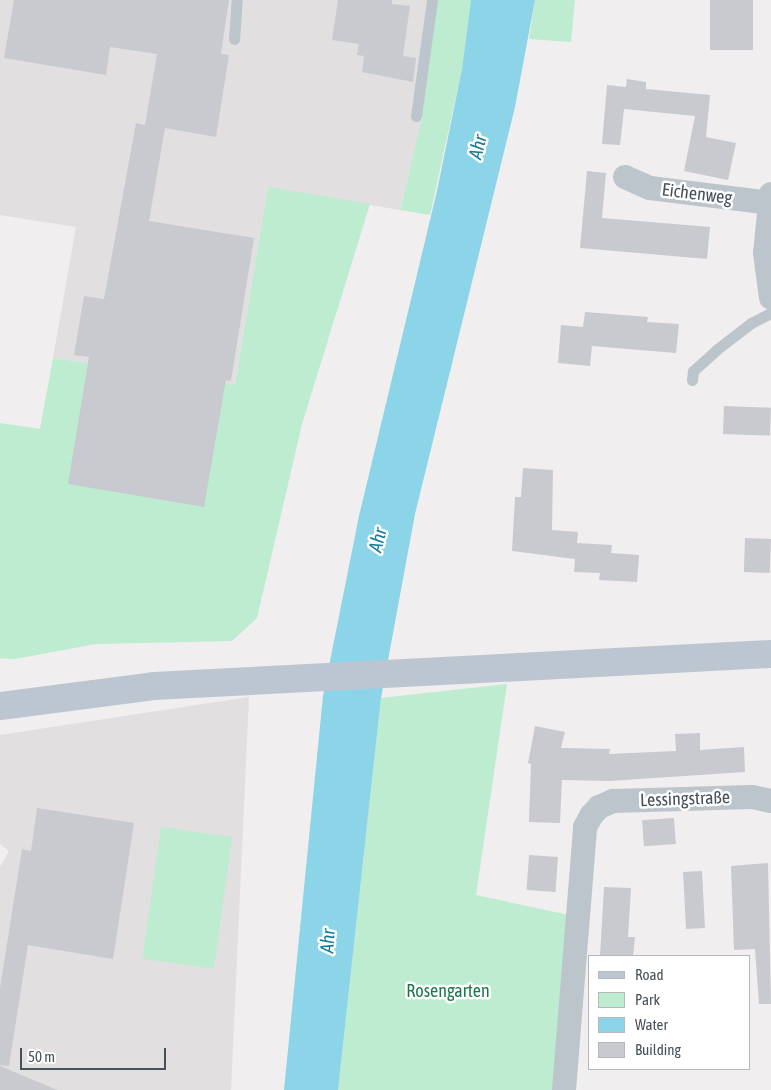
<!DOCTYPE html>
<html>
<head>
<meta charset="utf-8">
<style>
  body { margin:0 }
  #map { position:relative; width:771px; height:1090px; overflow:hidden; background:#f0eeee; font-family:"Asap Condensed",sans-serif }
  div>[style] { position:absolute }
  [style*='--x'] { left:calc(var(--x)*1px); top:calc(var(--y)*1px); width:calc(var(--w)*1px); rotate:calc(var(--a)*1deg) }
  .education>* { inset:0; background:#e1dfdf }
  .green>* { inset:0; background:#bdecd0; transform-origin:0 0 }
  .water>* { inset:0; background:#8cd4e7 }
  .building>* { inset:0; background:#c8cad0; transform-origin:0 0 }
  .service>* { height:11px; margin:-5.5px; padding:0 5.5px; transform-origin:5.5px; border-radius:5.5px; background:#bdc5cc }
  .minor>* { height:24px; margin:-12px; padding:0 12px; transform-origin:12px; border-radius:12px; background:#bdc5cc }
  .secondary>* { height:28px; margin:-14px; padding:0 14px; transform-origin:14px; border-radius:14px; background:#bcc6d1 }
  span { translate:-50% -50%; white-space:nowrap; text-align:center; line-height:1.15; -webkit-text-stroke:5px #fff; paint-order:stroke }
  .street-label { font-size:18px; color:#47515a }
  .park-label { font-size:18px; color:#1b784a }
  .water-label { font-size:19px; color:#137c9a; font-style:italic }
  .legend { position:absolute; left:588px; top:955px; width:162px; height:115px; box-sizing:border-box; background:#fff; border:1px solid #b5b9bd; margin:0; padding:6px 9px; list-style:none; font-size:15px; color:#47515a }
  .legend li { display:flex; align-items:center; gap:10px; height:25px }
  .legend b { width:25px; border:1px solid #b5b9bd }
  .scale { position:absolute; left:20px; top:1048px; width:146px; height:22px; box-sizing:border-box; border:2px solid #47515a; border-top:0; padding-left:6px; font-size:15px; line-height:18px; white-space:nowrap; color:#47515a; -webkit-text-stroke:4px #fff; paint-order:stroke }
</style>
</head>
<body>
<div id="map">
  <div class="education">
    <i style="clip-path:polygon(0 0,438px 0,421px 122px,400px 210px,268px 188px,235px 385px,53px 358px,76px 227px,0 215px)"></i>
    <i style="clip-path:polygon(249px 697px,231px 1090px,0 1090px,0 867px,9px 851px,0 844px,0 735px)"></i>
  </div>
  <div class="green">
    <i style="clip-path:polygon(438px 0,471px 0,462px 69px,430px 215px,400px 210px,421px 122px)"></i>
    <i style="clip-path:polygon(535px 0,575px 0,571px 42px,529px 39px)"></i>
    <i style="clip-path:polygon(268px 187px,370px 204px,302px 424px,257px 618px,232px 641px,96px 644px,15px 659px,0 658px,0 423px,40px 429px,53px 358px,235px 385px)"></i>
    <i style="clip-path:polygon(507px 684px,476px 895px,569px 915px,553px 1090px,338px 1090px,381px 698px)"></i>
    <i style="left:161px;top:827px;width:72px;height:133px;rotate:8deg"></i>
  </div>
  <div class="water">
    <i style="clip-path:polygon(471px 0,535px 0,515px 107px,415px 514px,381px 698px,338px 1090px,284px 1090px,323px 696px,359px 516px,437px 191px,462px 69px)"></i>
  </div>
  <div class="building">
    <i style="clip-path:polygon(14px 0,229px 0,221px 54px,229px 55px,216px 137px,165px 128px,149px 221px,254px 238px,231px 381px,226px 380px,204px 507px,68px 484px,89px 357px,74px 355px,84px 296px,104px 299px,136px 123px,145px 125px,157px 54px,110px 47px,106px 75px,4px 58px)"></i>
    <i style="clip-path:polygon(338px 0,392px 0,392px 4px,410px 6px,403px 56px,416px 58px,413px 82px,362px 72px,364px 56px,357px 55px,359px 44px,332px 40px)"></i>
    <i style="left:710px;top:0;width:43px;height:50px"></i>
    <i style="clip-path:polygon(627px 79px,646px 82px,646px 89px,710px 95px,706px 137px,736px 143px,728px 180px,684px 171px,695px 116px,624px 109px,620px 145px,602px 144px,607px 85px,626px 87px)"></i>
    <i style="clip-path:polygon(587px 171px,606px 173px,602px 218px,710px 227px,707px 259px,580px 248px)"></i>
    <i style="clip-path:polygon(585px 312px,648px 317px,647px 322px,679px 324px,676px 353px,592px 346px,590px 366px,558px 363px,561px 325px,583px 327px)"></i>
    <i style="left:724px;top:406px;width:47px;height:28px;rotate:2deg"></i>
    <i style="clip-path:polygon(523px 468px,553px 470px,552px 530px,578px 532px,577px 543px,612px 545px,611px 553px,639px 555px,637px 582px,599px 580px,600px 573px,574px 572px,575px 559px,512px 551px,515px 497px,521px 497px)"></i>
    <i style="left:745px;top:538px;width:26px;height:34px;rotate:2deg"></i>
    <i style="clip-path:polygon(535px 726px,565px 732px,561px 748px,610px 749px,609px 754px,676px 751px,675px 734px,700px 733px,700px 750px,744px 747px,745px 772px,609px 781px,562px 780px,560px 823px,529px 822px,531px 764px,528px 763px)"></i>
    <i style="clip-path:polygon(37px 808px,134px 823px,113px 959px,28px 945px,9px 1066px,0 1065px,0 988px,22px 849px,31px 851px)"></i>
    <i style="left:674px;top:818px;width:26px;height:32px;rotate:86deg"></i>
    <i style="left:529px;top:855px;width:29px;height:35px;rotate:4deg"></i>
    <i style="clip-path:polygon(768px 863px,771px 1004px,759px 1004px,755px 949px,734px 950px,731px 866px)"></i>
    <i style="left:702px;top:871px;width:57px;height:19px;rotate:87deg"></i>
    <i style="clip-path:polygon(604px 887px,631px 888px,628px 937px,635px 937px,633px 956px,600px 956px)"></i>
    <i style="clip-path:polygon(0 1066px,57px 1090px,0 1090px)"></i>
  </div>
  <div class="service">
    <i style="--x:234;--y:39;--w:39;--a:-86"></i>
    <i style="--x:416;--y:116;--w:117;--a:-82.1"></i>
    <i style="--x:692;--y:380;--w:9;--a:-84"></i>
    <i style="--x:693;--y:371;--w:31;--a:-42"></i>
    <i style="--x:716;--y:350;--w:44;--a:-37.6"></i>
    <i style="--x:751;--y:323;--w:22;--a:-27"></i>
  </div>
  <div class="minor">
    <i style="--x:625;--y:177;--w:27;--a:24"></i>
    <i style="--x:650;--y:188;--w:121;--a:7.1"></i>
    <i style="--x:771;--y:194;--w:59;--a:95.8"></i>
    <i style="--x:765;--y:253;--w:45;--a:82.4"></i>
    <i style="--x:564;--y:1090;--w:264;--a:-85.4"></i>
    <i style="--x:585;--y:827;--w:13;--a:-61"></i>
    <i style="--x:591;--y:816;--w:12;--a:-48"></i>
    <i style="--x:599;--y:807;--w:15;--a:-23"></i>
    <i style="--x:613;--y:801;--w:139;--a:-1.6"></i>
    <i style="--x:752;--y:797;--w:19;--a:12"></i>
  </div>
  <div class="secondary">
    <i style="--x:0;--y:706;--w:155;--a:-7.4"></i>
    <i style="--x:154;--y:686;--w:618;--a:-2.97"></i>
  </div>
  <div class="street-label">
    <span style="left:697px;top:194px;rotate:7deg">Eichenweg</span>
    <span style="left:685px;top:799px;rotate:-2deg">Lessingstraße</span>
  </div>
  <div class="park-label">
    <span style="left:448px;top:991px">Rosengarten</span>
  </div>
  <div class="water-label">
    <span style="left:478px;top:147px;rotate:-76deg">Ahr</span>
    <span style="left:378px;top:540px;rotate:-76deg">Ahr</span>
    <span style="left:328px;top:941px;rotate:-86deg">Ahr</span>
  </div>
  <ul class="legend">
  <li><b style="height:6px;background:#bcc6d1"></b>Road</li>
  <li><b style="height:14px;background:#bdecd0"></b>Park</li>
  <li><b style="height:14px;background:#8cd4e7"></b>Water</li>
  <li><b style="height:14px;background:#c8cad0"></b>Building</li>
  </ul>
  <div class="scale">50 m</div>
</div>
</body>
</html>
